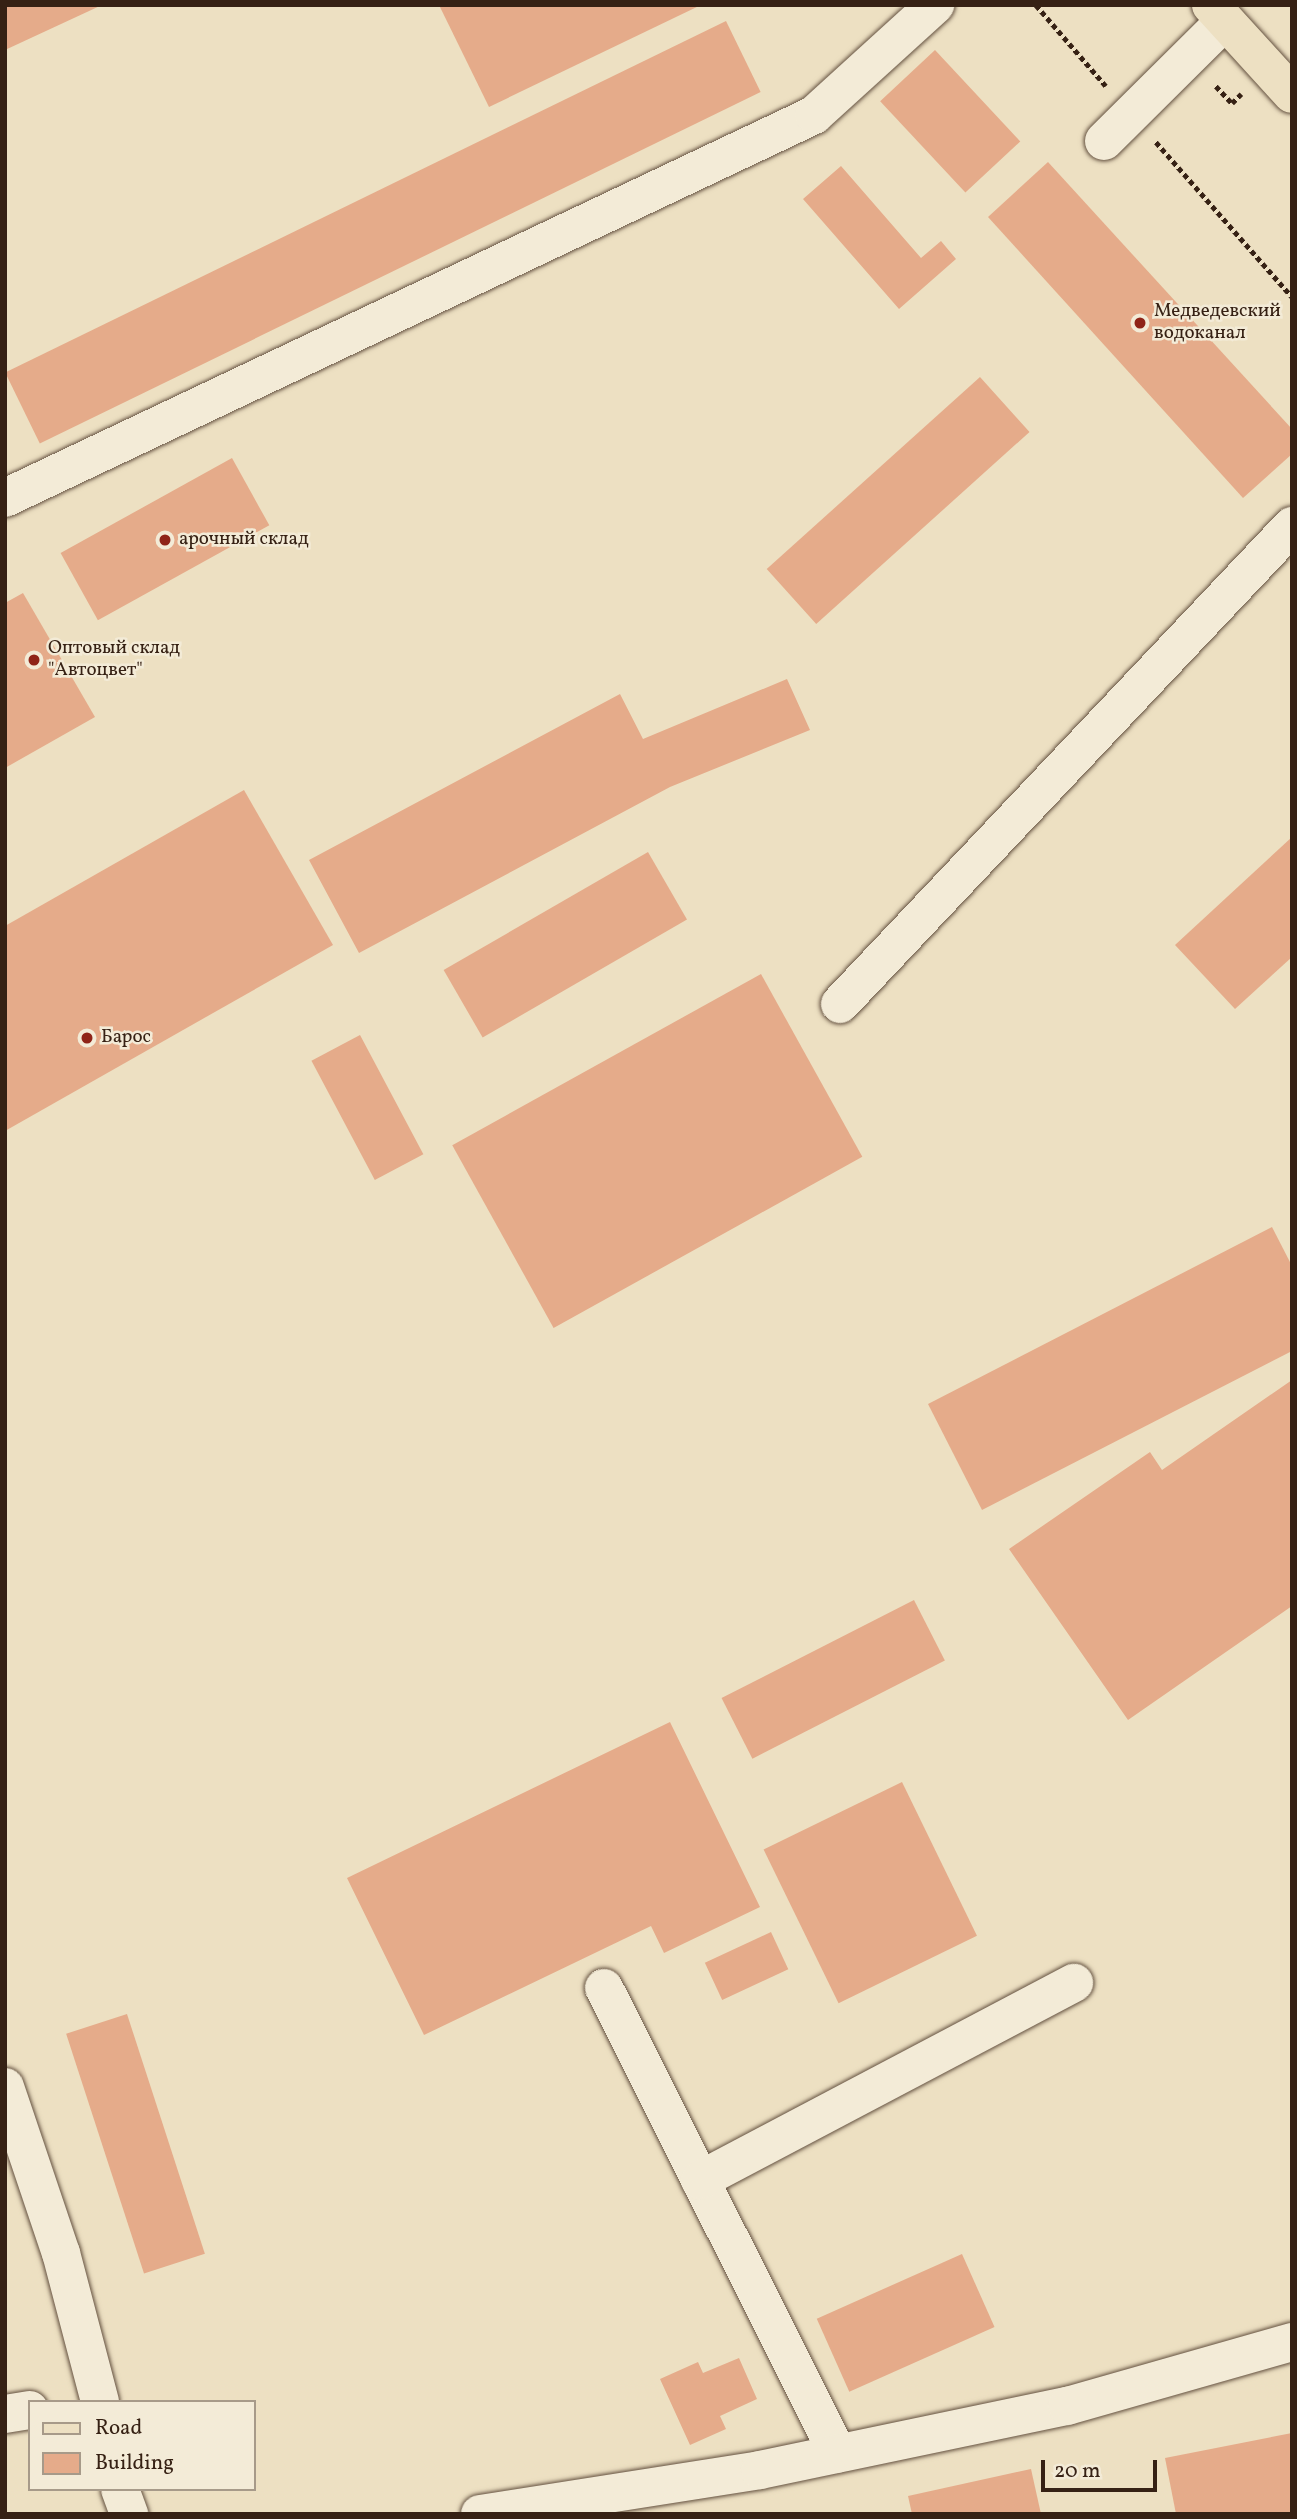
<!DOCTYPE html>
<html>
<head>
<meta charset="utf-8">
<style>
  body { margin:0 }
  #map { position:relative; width:1297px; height:2519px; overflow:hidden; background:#ede0c2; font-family:Vollkorn,serif }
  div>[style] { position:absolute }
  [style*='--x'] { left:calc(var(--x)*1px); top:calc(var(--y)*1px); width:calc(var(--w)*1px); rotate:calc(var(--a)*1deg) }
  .building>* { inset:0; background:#e5ab8a; transform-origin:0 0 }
  .path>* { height:4.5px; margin-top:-2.25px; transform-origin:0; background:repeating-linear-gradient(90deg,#362114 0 5px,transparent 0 8.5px) }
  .roads { filter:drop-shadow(0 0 2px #645140) drop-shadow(0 0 2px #645140) }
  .minor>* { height:38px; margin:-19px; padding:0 19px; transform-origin:19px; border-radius:19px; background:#f3ebd7 }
  .major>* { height:38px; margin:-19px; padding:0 19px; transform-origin:19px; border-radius:19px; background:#ede0c2 }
  .dots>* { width:19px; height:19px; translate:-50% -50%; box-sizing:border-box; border:4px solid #f3ebd7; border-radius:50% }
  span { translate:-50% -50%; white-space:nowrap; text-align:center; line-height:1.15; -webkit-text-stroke:5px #f3ebd7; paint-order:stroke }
  .poi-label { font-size:19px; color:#362114 }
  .left { translate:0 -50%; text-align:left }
  .frame { position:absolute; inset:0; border:7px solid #362114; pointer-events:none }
  .legend { position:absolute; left:28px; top:2400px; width:228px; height:91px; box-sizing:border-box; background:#f3ebd7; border:2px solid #a79a89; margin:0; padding:9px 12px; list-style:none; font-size:21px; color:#362114 }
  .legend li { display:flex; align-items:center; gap:14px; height:35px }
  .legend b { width:35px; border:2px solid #a79a89 }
  .scale { position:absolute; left:1041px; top:2460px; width:116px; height:32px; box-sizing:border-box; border:4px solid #362114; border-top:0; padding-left:9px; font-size:21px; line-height:24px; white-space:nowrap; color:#362114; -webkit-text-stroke:5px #f3ebd7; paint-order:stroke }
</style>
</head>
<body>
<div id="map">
  <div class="building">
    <i style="clip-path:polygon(5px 5px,102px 5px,5px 50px)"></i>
    <i style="clip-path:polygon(439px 5px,701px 5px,489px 107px)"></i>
    <i style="left:726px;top:21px;width:79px;height:802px;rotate:64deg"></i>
    <i style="left:935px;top:50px;width:125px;height:75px;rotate:47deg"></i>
    <i style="clip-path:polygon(1048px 162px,1292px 429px,1292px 454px,1243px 498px,988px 217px)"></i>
    <i style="clip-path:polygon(841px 166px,921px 258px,941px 241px,956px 259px,899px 309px,803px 199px)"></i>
    <i style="left:980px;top:377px;width:74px;height:287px;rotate:48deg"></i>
    <i style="left:232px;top:458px;width:77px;height:196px;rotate:61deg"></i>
    <i style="clip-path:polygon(23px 593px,95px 717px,5px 768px,5px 603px)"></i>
    <i style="clip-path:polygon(787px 679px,810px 730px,670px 787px,359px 953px,309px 860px,620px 694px,643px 739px)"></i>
    <i style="clip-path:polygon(244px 790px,333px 945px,5px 1131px,5px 926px)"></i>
    <i style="clip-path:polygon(1292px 837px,1292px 957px,1235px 1009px,1175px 945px)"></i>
    <i style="left:648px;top:852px;width:78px;height:236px;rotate:60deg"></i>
    <i style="left:761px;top:974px;width:209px;height:353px;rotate:61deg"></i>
    <i style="left:360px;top:1035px;width:135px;height:55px;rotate:62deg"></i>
    <i style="clip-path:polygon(1272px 1227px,1292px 1266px,1292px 1351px,982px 1510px,928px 1404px)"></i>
    <i style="clip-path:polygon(1292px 1380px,1292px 1606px,1128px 1720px,1009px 1549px,1150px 1452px,1162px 1470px)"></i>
    <i style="left:914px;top:1600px;width:68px;height:216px;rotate:63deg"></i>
    <i style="clip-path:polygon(670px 1722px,760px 1907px,664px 1953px,651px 1926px,424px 2035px,347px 1878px)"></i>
    <i style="left:902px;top:1782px;width:171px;height:154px;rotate:64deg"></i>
    <i style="left:771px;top:1932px;width:41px;height:73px;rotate:65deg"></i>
    <i style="left:127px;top:2014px;width:252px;height:64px;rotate:72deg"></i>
    <i style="left:962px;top:2254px;width:80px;height:159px;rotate:66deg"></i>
    <i style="clip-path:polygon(739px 2358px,757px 2399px,720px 2416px,726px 2429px,690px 2445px,660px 2379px,698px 2362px,703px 2373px)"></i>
    <i style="clip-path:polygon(1292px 2433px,1292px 2513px,1176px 2514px,1165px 2458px)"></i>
    <i style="clip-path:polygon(1031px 2469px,1041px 2514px,912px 2514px,908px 2496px)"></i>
  </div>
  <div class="path">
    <i style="--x:1036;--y:5;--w:107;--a:49.2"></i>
    <i style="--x:1216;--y:86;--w:23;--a:47"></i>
    <i style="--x:1232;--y:103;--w:13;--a:-45"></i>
    <i style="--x:1156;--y:142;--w:206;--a:48.7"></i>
  </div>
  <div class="roads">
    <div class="minor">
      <i style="--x:1104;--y:141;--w:170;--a:-44.8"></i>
      <i style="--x:5;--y:498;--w:895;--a:-25.33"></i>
      <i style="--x:814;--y:115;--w:164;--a:-42.3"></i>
      <i style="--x:840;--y:1004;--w:658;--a:-46.6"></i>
      <i style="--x:604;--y:1988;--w:521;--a:63.34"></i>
      <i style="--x:5;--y:2087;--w:175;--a:71.4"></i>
      <i style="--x:61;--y:2253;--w:154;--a:75.3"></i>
      <i style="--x:700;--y:2180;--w:423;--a:-27.8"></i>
      <i style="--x:5;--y:2414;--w:25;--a:-9"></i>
      <i style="--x:120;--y:2489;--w:27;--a:70"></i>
      <i style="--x:480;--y:2514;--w:283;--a:-8.9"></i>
      <i style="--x:760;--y:2470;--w:314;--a:-11.8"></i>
      <i style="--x:1067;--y:2406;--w:234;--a:-15.9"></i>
    </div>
    <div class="major">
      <i style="--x:1211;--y:5;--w:120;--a:47.7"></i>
    </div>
  </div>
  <div class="dots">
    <i style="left:1140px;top:323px;background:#8f2418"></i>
    <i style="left:165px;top:540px;background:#8f2418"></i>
    <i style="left:34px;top:660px;background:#8f2418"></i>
    <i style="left:87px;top:1038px;background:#8f2418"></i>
  </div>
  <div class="poi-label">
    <span class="left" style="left:1154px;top:323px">Медведевский<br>водоканал</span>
    <span class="left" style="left:179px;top:540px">арочный склад</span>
    <span class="left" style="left:48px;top:660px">Оптовый склад<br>"Автоцвет"</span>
    <span class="left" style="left:101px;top:1038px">Барос</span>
  </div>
  <div class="frame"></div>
  <ul class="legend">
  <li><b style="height:9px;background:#ede0c2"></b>Road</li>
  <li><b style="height:19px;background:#e5ab8a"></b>Building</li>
  </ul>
  <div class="scale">20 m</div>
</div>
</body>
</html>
